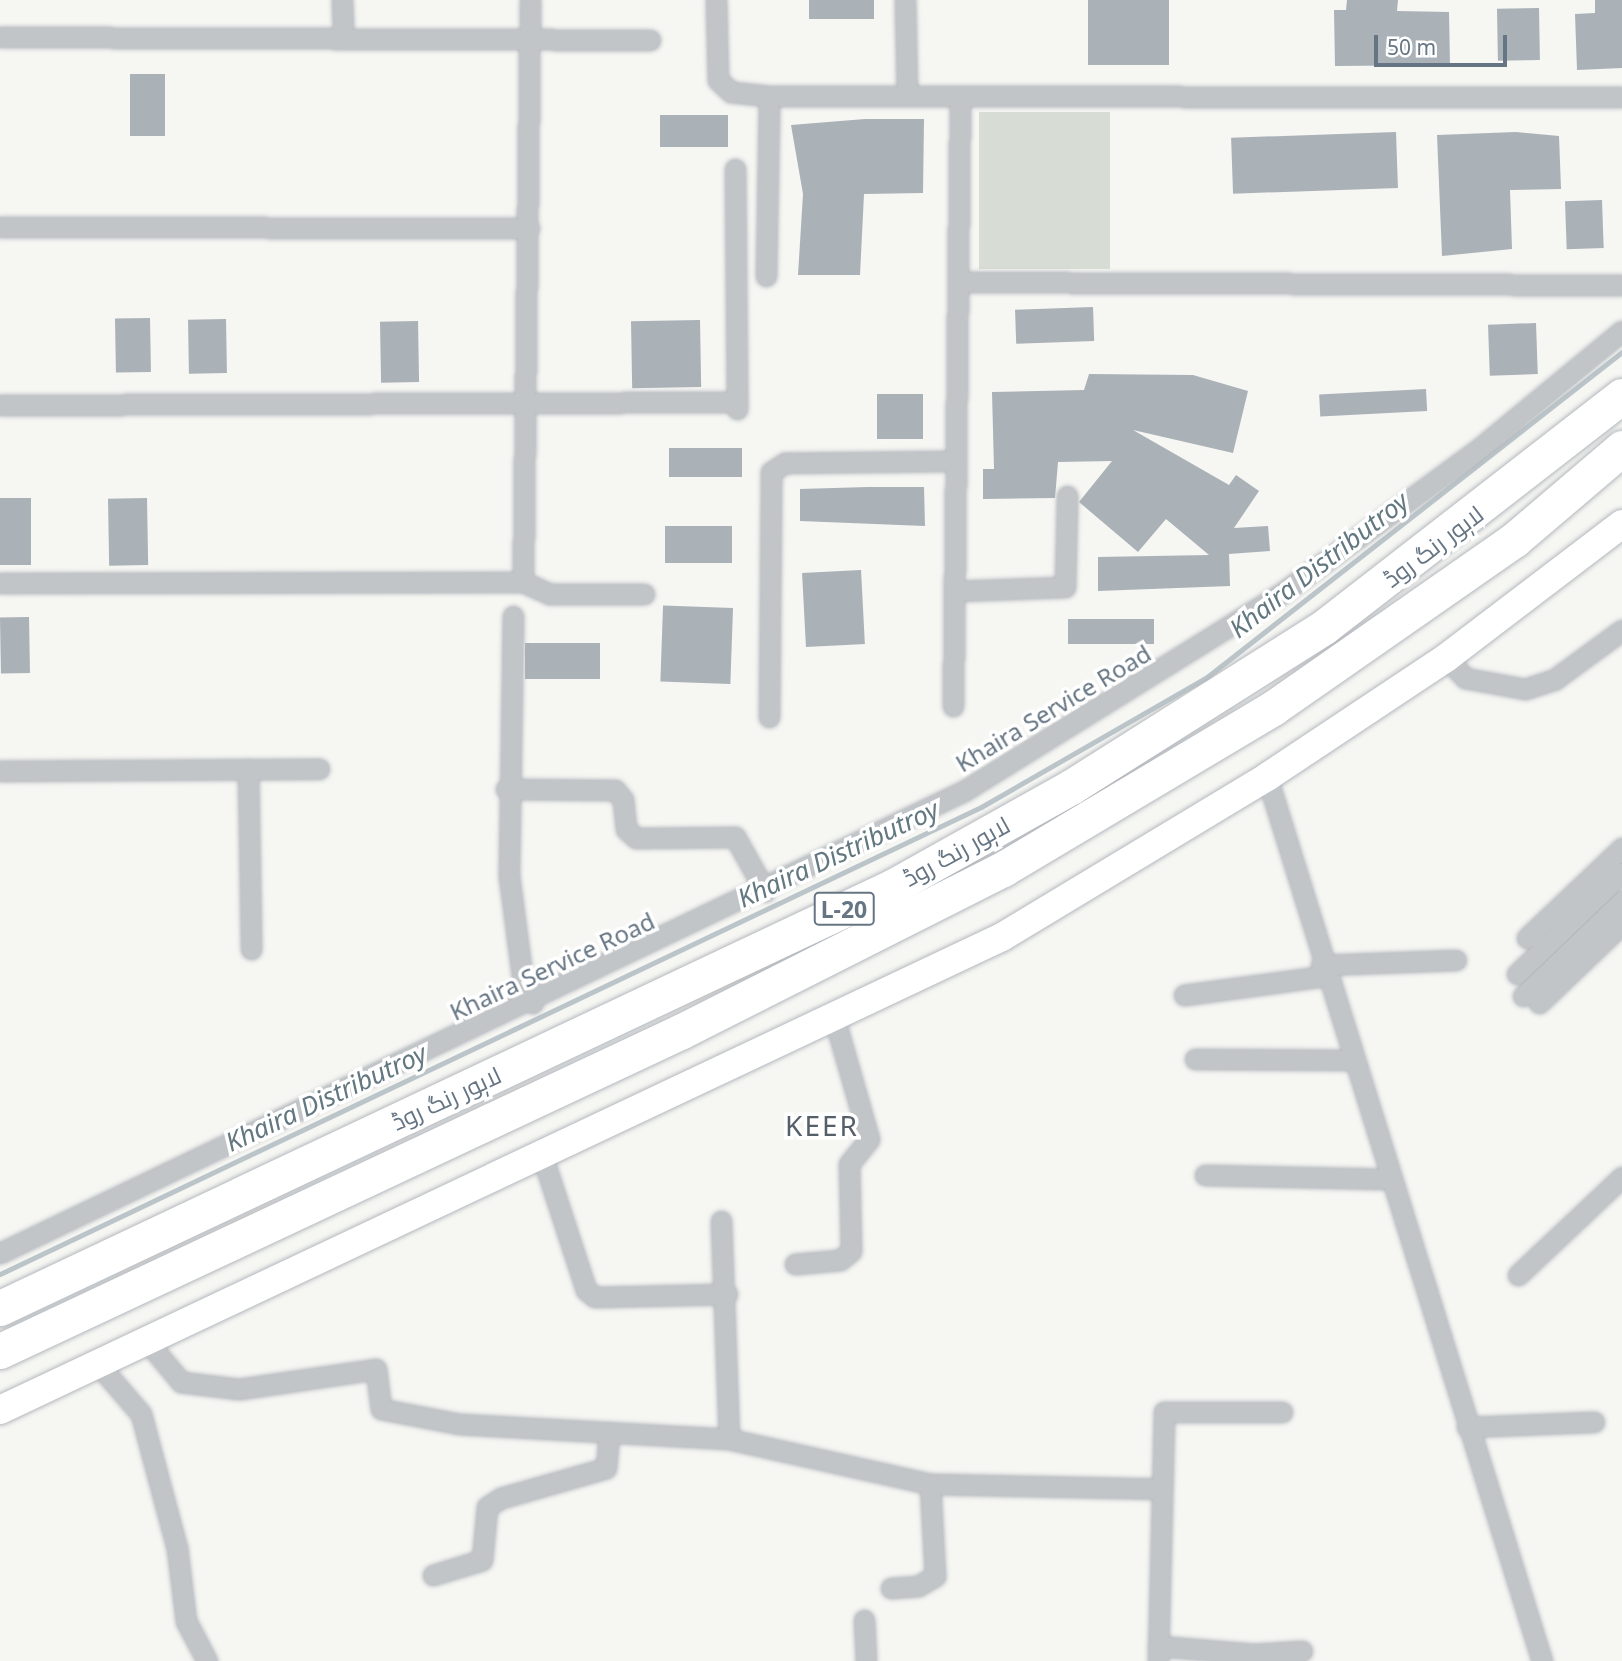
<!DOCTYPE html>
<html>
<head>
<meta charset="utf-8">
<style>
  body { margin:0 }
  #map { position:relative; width:1622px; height:1661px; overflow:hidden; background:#f6f6f3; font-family:"Noto Sans",Cairo,sans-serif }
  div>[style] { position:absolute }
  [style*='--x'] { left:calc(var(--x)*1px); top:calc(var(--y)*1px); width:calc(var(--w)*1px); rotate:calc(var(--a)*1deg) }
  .green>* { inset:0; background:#d7ddd4; transform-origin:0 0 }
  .stream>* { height:5px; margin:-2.5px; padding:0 2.5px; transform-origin:2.5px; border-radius:2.5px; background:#bbc5c9 }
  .building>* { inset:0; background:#aab1b7; transform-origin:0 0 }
  .roads { filter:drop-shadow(0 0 2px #b4b8bd) drop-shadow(0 0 2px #b4b8bd) }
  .street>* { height:19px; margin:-9.5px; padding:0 9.5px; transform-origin:9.5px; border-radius:9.5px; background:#c1c5c8 }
  .secondary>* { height:28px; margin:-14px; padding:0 14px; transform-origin:14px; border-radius:14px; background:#fff }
  .highway>* { height:35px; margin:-17.5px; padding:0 17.5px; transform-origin:17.5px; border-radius:17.5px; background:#fff }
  span { translate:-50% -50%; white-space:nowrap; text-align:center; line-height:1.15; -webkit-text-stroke:7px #fff; paint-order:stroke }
  .shield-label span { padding:2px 5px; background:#fff; border:2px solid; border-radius:5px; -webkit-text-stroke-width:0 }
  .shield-label { font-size:23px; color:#667583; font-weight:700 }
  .street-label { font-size:24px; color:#667583 }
  .water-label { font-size:26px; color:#62777f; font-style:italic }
  .quarter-label { font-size:28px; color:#545f68; letter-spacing:2px }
  .scale { position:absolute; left:1374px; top:35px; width:133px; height:32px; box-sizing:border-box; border:4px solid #667583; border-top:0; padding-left:9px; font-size:21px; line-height:24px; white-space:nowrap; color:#667583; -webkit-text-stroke:5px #fff; paint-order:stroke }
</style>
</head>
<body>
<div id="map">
  <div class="green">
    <i style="left:979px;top:112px;width:131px;height:157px"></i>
  </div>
  <div class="stream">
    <i style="--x:0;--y:1274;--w:1086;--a:-25.46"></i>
    <i style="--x:981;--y:807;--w:261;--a:-29.9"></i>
    <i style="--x:1207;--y:677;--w:527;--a:-38.07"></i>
  </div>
  <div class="building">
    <i style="left:809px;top:0;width:65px;height:19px"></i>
    <i style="left:1088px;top:0;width:81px;height:65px"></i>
    <i style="clip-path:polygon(1347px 0,1398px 0,1397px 11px,1449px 12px,1450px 65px,1335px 66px,1334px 10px,1346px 10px)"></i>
    <i style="clip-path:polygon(1595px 0,1622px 0,1622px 68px,1577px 70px,1575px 14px,1595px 13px)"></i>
    <i style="left:1539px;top:8px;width:52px;height:42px;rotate:89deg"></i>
    <i style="left:130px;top:74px;width:35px;height:62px"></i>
    <i style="left:728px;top:115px;width:32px;height:68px;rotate:90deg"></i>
    <i style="clip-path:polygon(865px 119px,924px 119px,923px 193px,864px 194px,860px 275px,798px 275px,803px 194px,791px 125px)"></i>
    <i style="left:1396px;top:132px;width:56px;height:165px;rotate:88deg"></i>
    <i style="clip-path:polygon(1516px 132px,1559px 136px,1561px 189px,1510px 190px,1512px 249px,1442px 256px,1437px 135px)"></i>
    <i style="left:1602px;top:200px;width:48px;height:37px;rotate:88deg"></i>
    <i style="left:1093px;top:307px;width:34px;height:78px;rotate:88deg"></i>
    <i style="left:150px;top:318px;width:54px;height:35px;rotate:89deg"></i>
    <i style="left:226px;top:319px;width:54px;height:38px;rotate:89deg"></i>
    <i style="left:700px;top:320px;width:67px;height:69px;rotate:89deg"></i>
    <i style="left:418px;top:321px;width:61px;height:38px;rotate:89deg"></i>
    <i style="left:1536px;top:323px;width:51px;height:48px;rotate:88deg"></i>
    <i style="clip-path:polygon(1089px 374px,1193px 375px,1248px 391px,1233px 453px,1133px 430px,1229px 485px,1236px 475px,1259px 491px,1234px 528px,1268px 526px,1270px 551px,1229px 554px,1230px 586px,1098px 591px,1098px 557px,1209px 555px,1166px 519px,1138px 552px,1079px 502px,1112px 461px,1058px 462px,1055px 498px,983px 499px,983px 469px,994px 469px,992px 392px,1084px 390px)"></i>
    <i style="left:1426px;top:389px;width:22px;height:107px;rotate:87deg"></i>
    <i style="left:877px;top:394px;width:46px;height:45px"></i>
    <i style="left:742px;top:448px;width:29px;height:73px;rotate:90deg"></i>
    <i style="clip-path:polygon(868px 487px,924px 487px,925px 526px,800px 521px,800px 489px)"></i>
    <i style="left:0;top:498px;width:31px;height:67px"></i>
    <i style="left:147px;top:498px;width:67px;height:39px;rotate:89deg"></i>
    <i style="left:732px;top:526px;width:37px;height:67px;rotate:90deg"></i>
    <i style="left:861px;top:570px;width:74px;height:59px;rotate:87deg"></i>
    <i style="left:733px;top:608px;width:76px;height:70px;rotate:92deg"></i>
    <i style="left:29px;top:617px;width:56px;height:29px;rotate:89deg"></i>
    <i style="left:1154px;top:619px;width:25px;height:86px;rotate:90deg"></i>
    <i style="left:600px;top:643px;width:36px;height:75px;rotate:90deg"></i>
  </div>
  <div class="roads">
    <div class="street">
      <i style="--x:342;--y:0;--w:37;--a:88"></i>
      <i style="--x:716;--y:0;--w:80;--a:88.6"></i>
      <i style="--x:718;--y:80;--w:18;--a:43"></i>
      <i style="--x:731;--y:92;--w:38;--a:6"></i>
      <i style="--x:769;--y:96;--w:853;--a:0.07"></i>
      <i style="--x:905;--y:0;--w:94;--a:88.8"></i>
      <i style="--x:0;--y:37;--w:650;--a:0.26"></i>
      <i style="--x:735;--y:169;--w:240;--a:89.5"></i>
      <i style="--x:0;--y:227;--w:529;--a:0.11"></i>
      <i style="--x:766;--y:276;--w:180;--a:-89"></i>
      <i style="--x:958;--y:282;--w:664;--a:0.26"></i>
      <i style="--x:0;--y:405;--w:737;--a:-0.23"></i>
      <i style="--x:523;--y:582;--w:30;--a:24"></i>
      <i style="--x:550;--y:594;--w:94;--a:0"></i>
      <i style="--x:0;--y:583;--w:523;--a:-0.11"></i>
      <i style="--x:523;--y:582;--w:582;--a:-89.31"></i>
      <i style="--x:955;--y:591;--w:110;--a:-2.1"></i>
      <i style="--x:1065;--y:587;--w:91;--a:-88.7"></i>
      <i style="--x:513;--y:616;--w:260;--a:90.9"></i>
      <i style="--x:509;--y:876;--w:100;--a:82.5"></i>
      <i style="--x:522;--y:975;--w:30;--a:69"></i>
      <i style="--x:1446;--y:658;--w:28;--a:46"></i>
      <i style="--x:1465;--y:678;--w:61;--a:10.4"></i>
      <i style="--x:1525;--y:689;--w:32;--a:-18"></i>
      <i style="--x:1555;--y:679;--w:83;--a:-36.2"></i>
      <i style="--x:953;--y:706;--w:609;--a:-89.34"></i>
      <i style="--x:769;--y:717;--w:245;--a:-89.5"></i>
      <i style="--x:771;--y:472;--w:17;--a:-33"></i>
      <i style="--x:785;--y:463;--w:171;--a:-0.7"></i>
      <i style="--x:248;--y:769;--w:180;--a:89"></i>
      <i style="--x:0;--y:771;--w:319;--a:-0.4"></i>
      <i style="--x:1267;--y:777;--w:926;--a:72.72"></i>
      <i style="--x:506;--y:789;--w:109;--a:0.5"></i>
      <i style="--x:615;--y:790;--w:13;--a:51"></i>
      <i style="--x:623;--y:800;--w:29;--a:84"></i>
      <i style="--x:626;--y:829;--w:13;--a:42"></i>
      <i style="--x:636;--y:838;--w:99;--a:-0.6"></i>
      <i style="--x:735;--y:837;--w:62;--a:60.9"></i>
      <i style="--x:1527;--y:938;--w:131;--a:-43.5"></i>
      <i style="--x:1321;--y:965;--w:135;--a:-2.1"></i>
      <i style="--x:1517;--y:974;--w:146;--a:-43.9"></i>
      <i style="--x:1184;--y:995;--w:141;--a:-7.7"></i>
      <i style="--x:1523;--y:996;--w:137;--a:-43.8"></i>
      <i style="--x:1539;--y:1003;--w:115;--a:-43.6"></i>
      <i style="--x:1195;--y:1059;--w:156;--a:0.4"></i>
      <i style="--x:542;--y:1155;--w:142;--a:71.9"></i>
      <i style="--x:586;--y:1290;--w:11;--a:38"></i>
      <i style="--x:595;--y:1297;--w:132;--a:-1.3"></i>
      <i style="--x:1205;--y:1175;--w:183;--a:1.3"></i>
      <i style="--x:721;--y:1221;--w:218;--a:87.9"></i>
      <i style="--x:0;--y:1253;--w:1069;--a:-25.61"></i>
      <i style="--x:964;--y:791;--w:375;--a:-31.9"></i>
      <i style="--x:1282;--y:593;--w:239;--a:-36.2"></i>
      <i style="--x:1475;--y:452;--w:190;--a:-39.5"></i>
      <i style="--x:795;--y:1264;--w:45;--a:-5.1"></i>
      <i style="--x:840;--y:1260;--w:14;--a:-39"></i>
      <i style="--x:851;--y:1251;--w:87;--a:-91.3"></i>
      <i style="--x:849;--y:1164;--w:32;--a:-51"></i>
      <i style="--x:869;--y:1139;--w:127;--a:-106"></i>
      <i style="--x:1518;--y:1275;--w:143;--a:-43.3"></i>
      <i style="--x:146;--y:1340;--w:55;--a:50.2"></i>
      <i style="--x:181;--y:1382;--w:58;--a:6.9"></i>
      <i style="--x:239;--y:1389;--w:138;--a:-8.3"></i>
      <i style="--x:376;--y:1369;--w:40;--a:82.9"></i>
      <i style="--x:381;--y:1409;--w:80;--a:10.8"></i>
      <i style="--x:460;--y:1424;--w:269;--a:3.2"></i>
      <i style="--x:729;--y:1439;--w:206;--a:12.6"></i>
      <i style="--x:930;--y:1484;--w:231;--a:1.2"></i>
      <i style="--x:97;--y:1363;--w:67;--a:49.2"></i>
      <i style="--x:141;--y:1414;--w:139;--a:75"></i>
      <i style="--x:177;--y:1548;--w:74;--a:83"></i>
      <i style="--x:186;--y:1621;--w:45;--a:62.3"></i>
      <i style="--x:1467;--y:1427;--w:127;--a:-2.3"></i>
      <i style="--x:433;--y:1575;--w:51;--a:-17"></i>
      <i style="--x:482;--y:1560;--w:53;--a:-84.6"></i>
      <i style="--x:487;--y:1507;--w:17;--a:-33"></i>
      <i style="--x:501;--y:1498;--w:109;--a:-15.9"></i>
      <i style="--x:606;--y:1468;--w:36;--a:-85"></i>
      <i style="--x:891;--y:1588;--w:27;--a:-4"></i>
      <i style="--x:918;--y:1586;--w:20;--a:-30"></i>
      <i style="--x:935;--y:1576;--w:92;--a:-93.1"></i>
      <i style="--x:864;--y:1620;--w:41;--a:87.2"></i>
      <i style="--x:1158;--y:1646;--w:96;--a:4.8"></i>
      <i style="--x:1254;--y:1654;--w:48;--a:-3.6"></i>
      <i style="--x:1158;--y:1661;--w:249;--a:-88.6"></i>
      <i style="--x:1164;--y:1412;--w:118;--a:0"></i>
    </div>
    <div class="secondary">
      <i style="--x:0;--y:1410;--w:1108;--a:-25.27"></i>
      <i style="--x:1002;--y:937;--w:310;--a:-31.1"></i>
      <i style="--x:1267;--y:777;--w:215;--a:-33.6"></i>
      <i style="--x:1446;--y:658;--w:221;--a:-37.3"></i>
    </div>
    <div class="highway">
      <i style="--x:0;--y:1308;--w:986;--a:-25.27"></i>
      <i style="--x:892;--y:887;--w:205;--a:-29.2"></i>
      <i style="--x:1071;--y:787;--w:299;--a:-32.3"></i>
      <i style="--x:1324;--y:627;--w:377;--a:-37.8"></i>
      <i style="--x:0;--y:1351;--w:753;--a:-25.14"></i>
      <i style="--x:682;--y:1031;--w:360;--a:-26.8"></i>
      <i style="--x:1003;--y:869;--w:314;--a:-30.8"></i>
      <i style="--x:1273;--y:708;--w:294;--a:-34.9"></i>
      <i style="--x:1514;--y:540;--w:142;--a:-40.4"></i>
    </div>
  </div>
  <div class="shield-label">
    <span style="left:844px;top:909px">L-20</span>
  </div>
  <div class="street-label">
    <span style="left:1433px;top:546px;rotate:-37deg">لاہور رنگ روڈ</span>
    <span style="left:1053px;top:708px;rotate:-31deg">Khaira Service Road</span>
    <span style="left:956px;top:851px;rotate:-29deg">لاہور رنگ روڈ</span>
    <span style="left:552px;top:966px;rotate:-25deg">Khaira Service Road</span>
    <span style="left:446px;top:1098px;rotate:-25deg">لاہور رنگ روڈ</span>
  </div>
  <div class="water-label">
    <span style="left:1319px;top:565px;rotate:-38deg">Khaira Distributroy</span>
    <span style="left:838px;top:854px;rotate:-25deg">Khaira Distributroy</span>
    <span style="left:326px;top:1098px;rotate:-25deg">Khaira Distributroy</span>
  </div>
  <div class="quarter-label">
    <span style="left:822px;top:1125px">KEER</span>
  </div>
  <div class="scale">50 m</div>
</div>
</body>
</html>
